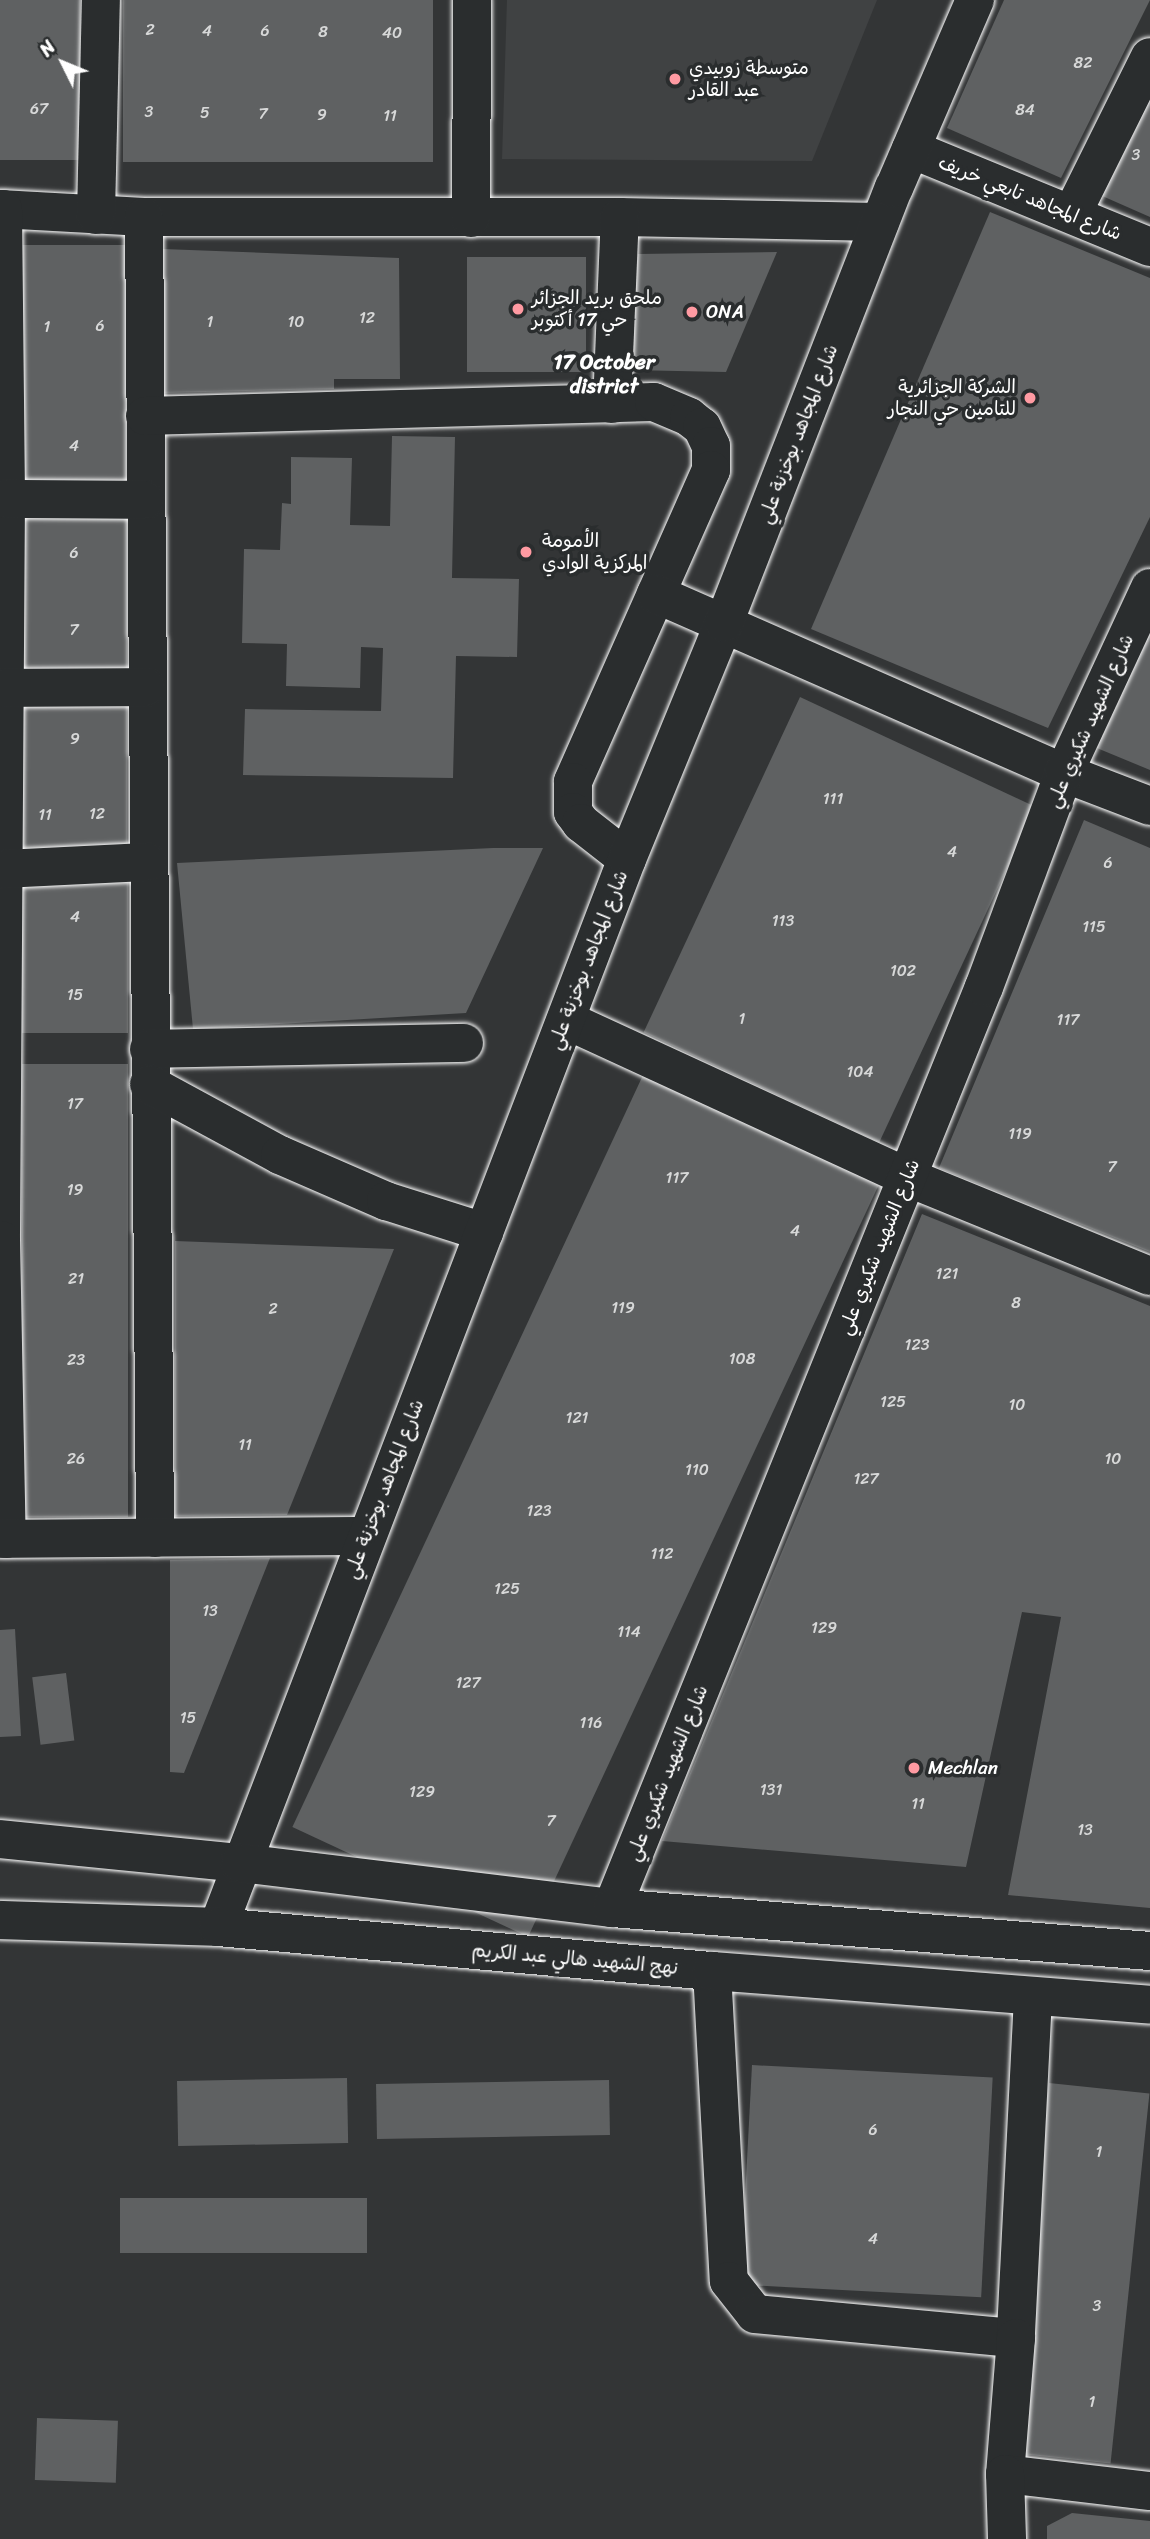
<!DOCTYPE html>
<html>
<head>
<meta charset="utf-8">
<style>
  body { margin:0 }
  #map { position:relative; width:1150px; height:2539px; overflow:hidden; background:#333536; font-family:Sriracha,"Playpen Sans Arabic",sans-serif }
  div>[style] { position:absolute }
  [style*='--x'] { left:calc(var(--x)*1px); top:calc(var(--y)*1px); width:calc(var(--w)*1px); rotate:calc(var(--a)*1deg) }
  .built>* { inset:0; background:#404243 }
  .building>* { inset:0; background:#5f6162; transform-origin:0 0 }
  .roads { filter:drop-shadow(0 0 2px #fff) drop-shadow(0 0 2px #fff) }
  .minor>* { height:38px; margin:-19px; padding:0 19px; transform-origin:19px; border-radius:19px; background:#2a2d2e }
  .major>* { height:38px; margin:-19px; padding:0 19px; transform-origin:19px; border-radius:19px; background:#2a2d2e }
  .dots>* { width:19px; height:19px; translate:-50% -50%; box-sizing:border-box; border:4px solid #2a2d2e; border-radius:50% }
  span { translate:-50% -50%; white-space:nowrap; text-align:center; line-height:1.15; -webkit-text-stroke:7px #2a2d2e; paint-order:stroke }
  .number-label { font-size:16px; color:#d7d8d8 }
  .number-label span { -webkit-text-stroke-width:0 }
  .poi-label { font-size:19px; color:#fff }
  .left { translate:0 -50%; text-align:left }
  .right { translate:-100% -50%; text-align:right }
  .street-label { font-size:19px; color:#fff }
  .neighbourhood-label { font-size:21px; color:#fff; font-weight:700 }
  .north { position:absolute; left:28px; top:28px; width:70px; height:70px; -webkit-text-stroke:5px #2a2d2e; paint-order:stroke; rotate:313deg; font-size:19px; font-weight:700; line-height:28px; text-align:center; color:#fff }
  .north::after { content:''; display:block; margin:auto; width:24px; height:32px; background:#fff; clip-path:polygon(50% 0,100% 100%,50% 72%,0 100%) }
</style>
</head>
<body>
<div id="map">
  <div class="built">
    <i style="clip-path:polygon(507px 0,877px 0,812px 161px,502px 159px)"></i>
  </div>
  <div class="building">
    <i style="left:0;top:0;width:80px;height:160px"></i>
    <i style="left:123px;top:0;width:310px;height:162px"></i>
    <i style="clip-path:polygon(1004px 0,1150px 0,1061px 178px,947px 128px)"></i>
    <i style="clip-path:polygon(1150px 99px,1150px 217px,1100px 195px)"></i>
    <i style="clip-path:polygon(990px 212px,1150px 278px,1150px 517px,1048px 728px,811px 629px)"></i>
    <i style="left:126px;top:245px;width:238px;height:106px;rotate:90deg"></i>
    <i style="clip-path:polygon(163px 249px,399px 258px,400px 379px,334px 379px,334px 389px,163px 393px)"></i>
    <i style="clip-path:polygon(777px 252px,726px 372px,629px 370px,638px 254px)"></i>
    <i style="left:467px;top:257px;width:119px;height:115px"></i>
    <i style="clip-path:polygon(392px 436px,455px 437px,452px 578px,519px 579px,517px 657px,456px 656px,453px 778px,243px 775px,245px 709px,381px 711px,383px 648px,361px 647px,360px 688px,286px 686px,287px 644px,242px 643px,244px 549px,280px 550px,282px 503px,291px 504px,291px 457px,352px 458px,350px 525px,390px 526px)"></i>
    <i style="left:21px;top:514px;width:106px;height:155px"></i>
    <i style="clip-path:polygon(1150px 628px,1150px 770px,1092px 746px)"></i>
    <i style="left:800px;top:697px;width:260px;height:370px;rotate:25deg"></i>
    <i style="left:22px;top:702px;width:105px;height:151px"></i>
    <i style="clip-path:polygon(1084px 820px,1150px 848px,1150px 1252px,939px 1168px)"></i>
    <i style="clip-path:polygon(493px 848px,543px 848px,466px 1013px,193px 1029px,177px 863px)"></i>
    <i style="left:128px;top:876px;width:157px;height:106px;rotate:90deg"></i>
    <i style="left:128px;top:1064px;width:453px;height:106px;rotate:90deg"></i>
    <i style="left:644px;top:1073px;width:260px;height:832px;rotate:25deg"></i>
    <i style="clip-path:polygon(922px 1214px,1150px 1306px,1150px 1908px,1008px 1895px,1061px 1617px,1022px 1612px,966px 1867px,662px 1841px)"></i>
    <i style="clip-path:polygon(175px 1241px,394px 1249px,287px 1515px,175px 1516px)"></i>
    <i style="clip-path:polygon(270px 1558px,184px 1773px,170px 1772px,170px 1560px)"></i>
    <i style="clip-path:polygon(15px 1629px,21px 1736px,0 1737px,0 1630px)"></i>
    <i style="left:66px;top:1673px;width:68px;height:34px;rotate:83deg"></i>
    <i style="left:752px;top:2065px;width:241px;height:220px;rotate:3deg"></i>
    <i style="left:347px;top:2078px;width:65px;height:170px;rotate:89deg"></i>
    <i style="left:609px;top:2080px;width:55px;height:233px;rotate:89deg"></i>
    <i style="left:1049px;top:2083px;width:101px;height:372px;rotate:6deg"></i>
    <i style="left:367px;top:2198px;width:55px;height:247px;rotate:90deg"></i>
    <i style="left:37px;top:2418px;width:81px;height:62px;rotate:2deg"></i>
    <i style="clip-path:polygon(1072px 2513px,1150px 2521px,1150px 2539px,1047px 2539px,1047px 2526px)"></i>
  </div>
  <div class="roads">
    <div class="minor">
      <i style="--x:911;--y:149;--w:258;--a:22.3"></i>
      <i style="--x:0;--y:209;--w:144;--a:3.2"></i>
      <i style="--x:144;--y:217;--w:476;--a:0"></i>
      <i style="--x:620;--y:217;--w:260;--a:1.1"></i>
      <i style="--x:3;--y:209;--w:290;--a:89.4"></i>
      <i style="--x:6;--y:499;--w:741;--a:90.39"></i>
      <i style="--x:1;--y:1240;--w:299;--a:88.9"></i>
      <i style="--x:1072;--y:214;--w:175;--a:-63.6"></i>
      <i style="--x:96;--y:215;--w:215;--a:-88.7"></i>
      <i style="--x:144;--y:217;--w:1321;--a:89.52"></i>
      <i style="--x:471;--y:218;--w:218;--a:-89.7"></i>
      <i style="--x:612;--y:404;--w:187;--a:-87.6"></i>
      <i style="--x:145;--y:416;--w:509;--a:-1.58"></i>
      <i style="--x:654;--y:402;--w:38;--a:23"></i>
      <i style="--x:689;--y:417;--w:16;--a:38"></i>
      <i style="--x:702;--y:427;--w:21;--a:65"></i>
      <i style="--x:711;--y:446;--w:24;--a:90"></i>
      <i style="--x:711;--y:470;--w:341;--a:113.9"></i>
      <i style="--x:573;--y:782;--w:30;--a:90"></i>
      <i style="--x:573;--y:812;--w:14;--a:54"></i>
      <i style="--x:581;--y:823;--w:58;--a:38"></i>
      <i style="--x:6;--y:499;--w:139;--a:0.4"></i>
      <i style="--x:656;--y:594;--w:446;--a:23.7"></i>
      <i style="--x:1064;--y:773;--w:92;--a:21"></i>
      <i style="--x:4;--y:688;--w:142;--a:-0.4"></i>
      <i style="--x:3;--y:869;--w:144;--a:-2.8"></i>
      <i style="--x:566;--y:1020;--w:375;--a:24.7"></i>
      <i style="--x:907;--y:1177;--w:262;--a:22.2"></i>
      <i style="--x:149;--y:1049;--w:315;--a:-1.1"></i>
      <i style="--x:149;--y:1084;--w:149;--a:28.5"></i>
      <i style="--x:280;--y:1155;--w:116;--a:23.5"></i>
      <i style="--x:386;--y:1201;--w:103;--a:17.6"></i>
      <i style="--x:0;--y:1539;--w:366;--a:-0.5"></i>
      <i style="--x:612;--y:1908;--w:993;--a:-68.01"></i>
      <i style="--x:984;--y:987;--w:228;--a:-69.5"></i>
      <i style="--x:1064;--y:773;--w:204;--a:-65.1"></i>
      <i style="--x:218;--y:1927;--w:1144;--a:-69.05"></i>
      <i style="--x:627;--y:859;--w:255;--a:-67.7"></i>
      <i style="--x:724;--y:623;--w:467;--a:-68.7"></i>
      <i style="--x:894;--y:188;--w:205;--a:-66.7"></i>
      <i style="--x:712;--y:1971;--w:310;--a:86.9"></i>
      <i style="--x:729;--y:2281;--w:42;--a:51.8"></i>
      <i style="--x:755;--y:2314;--w:262;--a:5.3"></i>
      <i style="--x:1033;--y:1997;--w:341;--a:92.9"></i>
      <i style="--x:1016;--y:2338;--w:136;--a:94.6"></i>
      <i style="--x:1005;--y:2474;--w:146;--a:6.7"></i>
      <i style="--x:1005;--y:2474;--w:65;--a:88.2"></i>
    </div>
    <div class="major">
      <i style="--x:0;--y:1839;--w:241;--a:5.7"></i>
      <i style="--x:240;--y:1863;--w:375;--a:6.9"></i>
      <i style="--x:612;--y:1908;--w:540;--a:4.57"></i>
      <i style="--x:0;--y:1920;--w:218;--a:1.8"></i>
      <i style="--x:218;--y:1927;--w:496;--a:5.1"></i>
      <i style="--x:712;--y:1971;--w:439;--a:4.4"></i>
    </div>
  </div>
  <div class="dots">
    <i style="left:675px;top:79px;background:#ff9aa2"></i>
    <i style="left:518px;top:309px;background:#ff9aa2"></i>
    <i style="left:692px;top:312px;background:#ff9aa2"></i>
    <i style="left:1030px;top:398px;background:#ff9aa2"></i>
    <i style="left:526px;top:552px;background:#ff9aa2"></i>
    <i style="left:914px;top:1768px;background:#ff9aa2"></i>
  </div>
  <div class="number-label">
    <span style="left:150px;top:30px">2</span>
    <span style="left:207px;top:31px">4</span>
    <span style="left:265px;top:31px">6</span>
    <span style="left:323px;top:32px">8</span>
    <span style="left:392px;top:33px">40</span>
    <span style="left:1083px;top:63px">82</span>
    <span style="left:39px;top:109px">67</span>
    <span style="left:1025px;top:110px">84</span>
    <span style="left:149px;top:112px">3</span>
    <span style="left:205px;top:113px">5</span>
    <span style="left:263px;top:114px">7</span>
    <span style="left:322px;top:115px">9</span>
    <span style="left:390px;top:116px">11</span>
    <span style="left:1136px;top:155px">3</span>
    <span style="left:367px;top:318px">12</span>
    <span style="left:210px;top:322px">1</span>
    <span style="left:296px;top:322px">10</span>
    <span style="left:100px;top:326px">6</span>
    <span style="left:47px;top:327px">1</span>
    <span style="left:74px;top:446px">4</span>
    <span style="left:74px;top:553px">6</span>
    <span style="left:74px;top:630px">7</span>
    <span style="left:75px;top:739px">9</span>
    <span style="left:833px;top:799px">111</span>
    <span style="left:97px;top:814px">12</span>
    <span style="left:45px;top:815px">11</span>
    <span style="left:952px;top:852px">4</span>
    <span style="left:1108px;top:863px">6</span>
    <span style="left:75px;top:917px">4</span>
    <span style="left:783px;top:921px">113</span>
    <span style="left:1094px;top:927px">115</span>
    <span style="left:903px;top:971px">102</span>
    <span style="left:75px;top:995px">15</span>
    <span style="left:742px;top:1019px">1</span>
    <span style="left:1068px;top:1020px">117</span>
    <span style="left:860px;top:1072px">104</span>
    <span style="left:75px;top:1104px">17</span>
    <span style="left:1020px;top:1134px">119</span>
    <span style="left:1112px;top:1167px">7</span>
    <span style="left:677px;top:1178px">117</span>
    <span style="left:75px;top:1190px">19</span>
    <span style="left:795px;top:1231px">4</span>
    <span style="left:947px;top:1274px">121</span>
    <span style="left:76px;top:1279px">21</span>
    <span style="left:1016px;top:1303px">8</span>
    <span style="left:623px;top:1308px">119</span>
    <span style="left:273px;top:1309px">2</span>
    <span style="left:917px;top:1345px">123</span>
    <span style="left:742px;top:1359px">108</span>
    <span style="left:76px;top:1360px">23</span>
    <span style="left:893px;top:1402px">125</span>
    <span style="left:1017px;top:1405px">10</span>
    <span style="left:577px;top:1418px">121</span>
    <span style="left:245px;top:1445px">11</span>
    <span style="left:76px;top:1459px">26</span>
    <span style="left:1113px;top:1459px">10</span>
    <span style="left:697px;top:1470px">110</span>
    <span style="left:866px;top:1479px">127</span>
    <span style="left:539px;top:1511px">123</span>
    <span style="left:662px;top:1554px">112</span>
    <span style="left:507px;top:1589px">125</span>
    <span style="left:210px;top:1611px">13</span>
    <span style="left:824px;top:1628px">129</span>
    <span style="left:629px;top:1632px">114</span>
    <span style="left:468px;top:1683px">127</span>
    <span style="left:188px;top:1718px">15</span>
    <span style="left:591px;top:1723px">116</span>
    <span style="left:771px;top:1790px">131</span>
    <span style="left:422px;top:1792px">129</span>
    <span style="left:918px;top:1804px">11</span>
    <span style="left:551px;top:1821px">7</span>
    <span style="left:1085px;top:1830px">13</span>
    <span style="left:873px;top:2130px">6</span>
    <span style="left:1099px;top:2152px">1</span>
    <span style="left:873px;top:2239px">4</span>
    <span style="left:1097px;top:2306px">3</span>
    <span style="left:1092px;top:2402px">1</span>
  </div>
  <div class="poi-label">
    <span class="left" style="left:689px;top:79px">متوسطة زوبيدي<br>عبد القادر</span>
    <span class="left" style="left:532px;top:309px">ملحق بريد الجزائر<br>حي 17 أكتوبر</span>
    <span class="left" style="left:706px;top:312px">ONA</span>
    <span class="right" style="left:1016px;top:398px">الشركة الجزائرية<br>للتامين حي النجار</span>
    <span class="left" style="left:542px;top:552px">الأمومة<br>المركزية الوادي</span>
    <span class="left" style="left:928px;top:1768px">Mechlan</span>
  </div>
  <div class="street-label">
    <span style="left:1030px;top:198px;rotate:22deg">شارع المجاهد تابعي خريف</span>
    <span style="left:798px;top:434px;rotate:-69deg">شارع المجاهد بوخزنة علي</span>
    <span style="left:1090px;top:721px;rotate:-66deg">شارع الشهيد شكيري علي</span>
    <span style="left:588px;top:960px;rotate:-69deg">شارع المجاهد بوخزنة علي</span>
    <span style="left:879px;top:1247px;rotate:-68deg">شارع الشهيد شكيري علي</span>
    <span style="left:384px;top:1489px;rotate:-69deg">شارع المجاهد بوخزنة علي</span>
    <span style="left:667px;top:1773px;rotate:-68deg">شارع الشهيد شكيري علي</span>
    <span style="left:575px;top:1959px;rotate:5deg">نهج الشهيد هالي عبد الكريم</span>
  </div>
  <div class="neighbourhood-label">
    <span style="left:604px;top:374px">17 October<br>district</span>
  </div>
  <div class="north">N</div>
</div>
</body>
</html>
